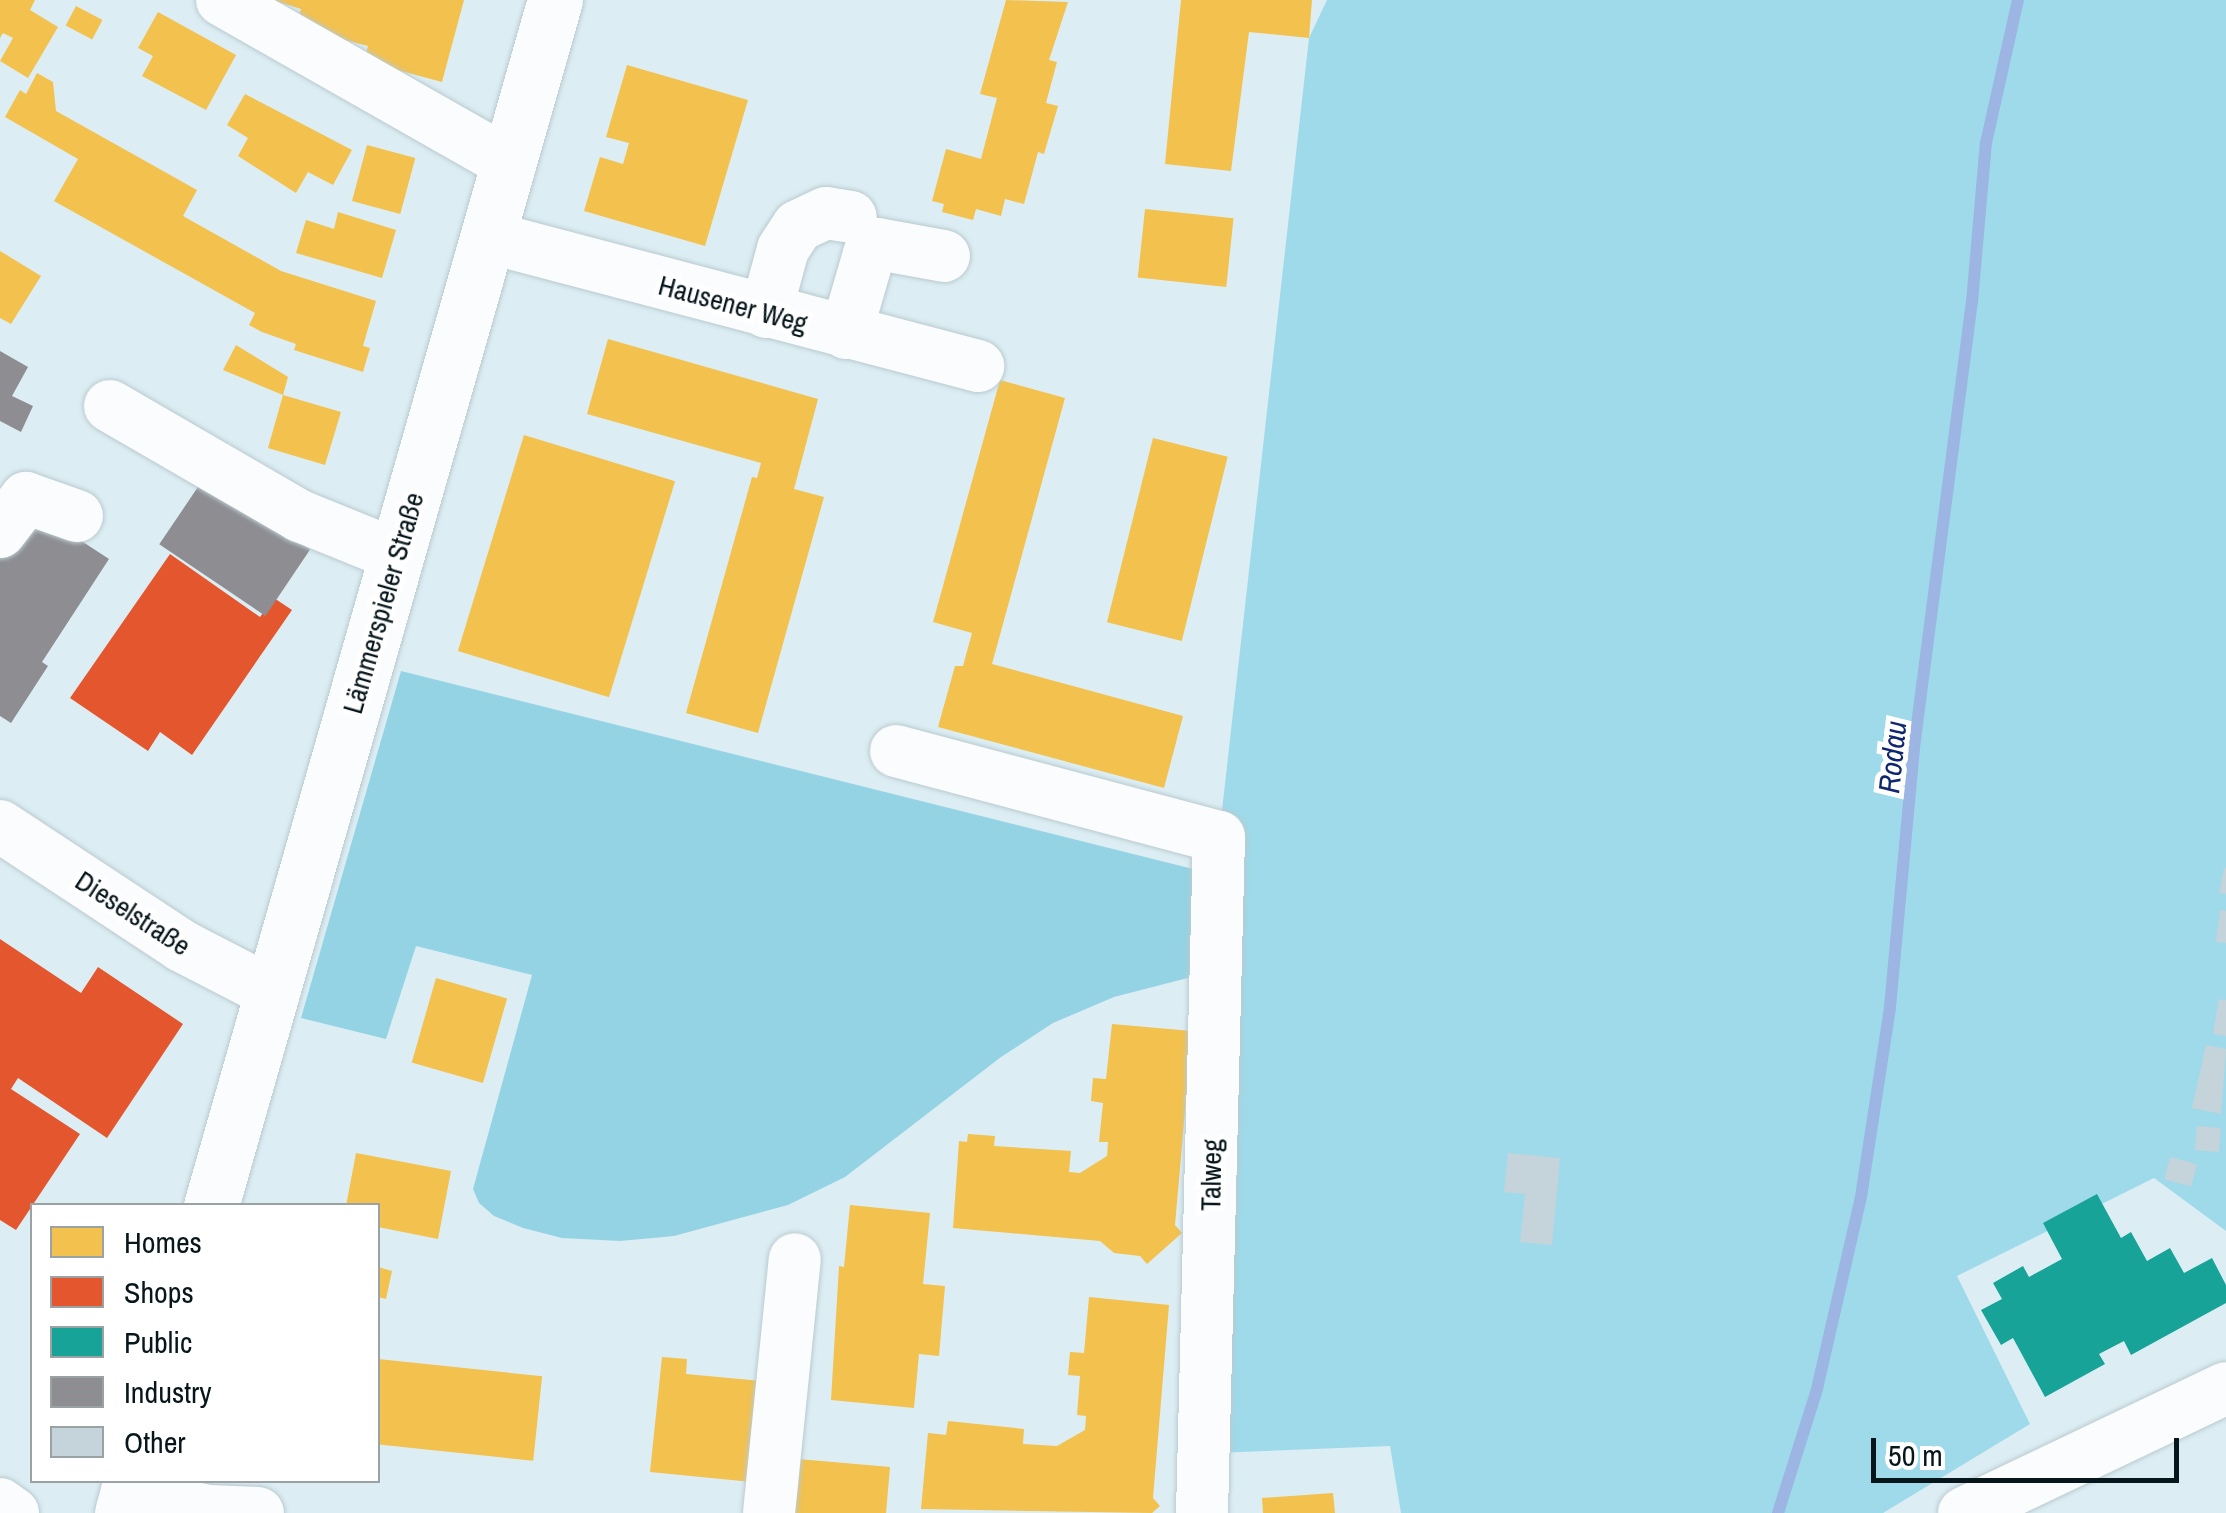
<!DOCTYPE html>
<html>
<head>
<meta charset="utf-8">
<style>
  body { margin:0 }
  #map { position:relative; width:2226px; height:1513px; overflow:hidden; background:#dceef4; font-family:"Archivo Narrow",sans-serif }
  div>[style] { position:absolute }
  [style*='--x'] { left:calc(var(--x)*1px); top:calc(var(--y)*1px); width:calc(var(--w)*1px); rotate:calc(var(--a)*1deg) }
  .green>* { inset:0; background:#9fdaea }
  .forest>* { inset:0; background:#94d3e4 }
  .homes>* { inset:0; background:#f2c14e; transform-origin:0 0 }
  .shops>* { inset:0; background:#e4572e }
  .public>* { inset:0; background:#17a398 }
  .industry>* { inset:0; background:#8d8d92; transform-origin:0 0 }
  .stream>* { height:12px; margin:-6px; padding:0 6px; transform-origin:6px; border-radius:6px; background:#9cb5e3 }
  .building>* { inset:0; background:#c5d3db; transform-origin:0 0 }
  .roads { filter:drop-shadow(0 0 2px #bacacf) drop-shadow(0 0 2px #bacacf) }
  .minor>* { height:52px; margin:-26px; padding:0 26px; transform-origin:26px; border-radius:26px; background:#fafcfd }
  .major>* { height:55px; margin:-27.5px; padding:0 27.5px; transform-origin:27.5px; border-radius:27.5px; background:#fafcfd }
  span { translate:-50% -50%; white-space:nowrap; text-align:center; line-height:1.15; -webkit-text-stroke:10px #fff; paint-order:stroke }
  .street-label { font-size:28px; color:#06161b }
  .water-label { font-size:30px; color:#102770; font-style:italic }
  .legend { position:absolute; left:30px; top:1203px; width:350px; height:280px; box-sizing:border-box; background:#fff; border:2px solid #9ba2a4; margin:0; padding:12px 18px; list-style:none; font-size:30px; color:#06161b }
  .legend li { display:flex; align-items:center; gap:20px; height:50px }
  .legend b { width:50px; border:2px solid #9ba2a4 }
  .scale { position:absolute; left:1871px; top:1438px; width:308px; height:45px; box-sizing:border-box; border:5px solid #06161b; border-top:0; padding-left:12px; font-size:30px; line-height:35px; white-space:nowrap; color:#06161b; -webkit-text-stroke:8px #fff; paint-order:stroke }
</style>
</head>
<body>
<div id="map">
  <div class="green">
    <i style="clip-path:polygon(1327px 0,2226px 0,2226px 1231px,2154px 1178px,1957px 1276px,2030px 1424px,1883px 1513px,1401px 1513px,1390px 1446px,1189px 1454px,1219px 837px,1309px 38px)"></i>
  </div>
  <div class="forest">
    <i style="clip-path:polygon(401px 671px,1205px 872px,1203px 974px,1114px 997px,1053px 1023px,1001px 1057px,845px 1177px,788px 1205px,674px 1236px,620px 1241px,562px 1238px,523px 1228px,494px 1216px,479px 1203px,473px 1189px,532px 975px,416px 946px,386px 1039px,301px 1018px)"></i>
  </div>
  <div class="homes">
    <i style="clip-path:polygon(0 0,35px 0,30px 10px,58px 27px,28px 78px,0 61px,13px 38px,3px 33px,0 38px)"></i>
    <i style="clip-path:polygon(272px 0,464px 0,442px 82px,364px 61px,368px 46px,295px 27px,301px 9px)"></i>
    <i style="clip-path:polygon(1006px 0,1068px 2px,1049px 60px,1057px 62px,1046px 103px,1058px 106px,1044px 154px,1038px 152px,1024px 204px,1005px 199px,1001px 216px,976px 209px,973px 220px,942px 212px,944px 204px,932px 201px,946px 149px,981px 159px,997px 98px,980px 94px)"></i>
    <i style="clip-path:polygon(1181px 0,1312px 0,1309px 38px,1249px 32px,1231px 171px,1165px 164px)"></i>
    <i style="left:76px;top:6px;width:30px;height:22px;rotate:28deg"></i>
    <i style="clip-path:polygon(158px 12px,236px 55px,206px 110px,142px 76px,153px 56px,138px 48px)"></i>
    <i style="clip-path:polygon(627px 65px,748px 100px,705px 246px,584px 211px,600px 157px,623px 164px,629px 143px,606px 137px)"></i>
    <i style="clip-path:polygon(37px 73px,53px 82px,56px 111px,197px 190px,183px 216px,281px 271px,376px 301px,363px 346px,370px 348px,363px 372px,294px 350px,296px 344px,262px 332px,249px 325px,255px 313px,54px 201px,78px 159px,5px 117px,20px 90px,26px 94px)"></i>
    <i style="clip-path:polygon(245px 94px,352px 150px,333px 185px,308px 172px,296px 193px,238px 156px,248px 138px,227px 125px)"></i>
    <i style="left:367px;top:145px;width:50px;height:58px;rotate:15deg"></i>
    <i style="left:1145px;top:209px;width:89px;height:69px;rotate:6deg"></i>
    <i style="clip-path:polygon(338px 212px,396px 230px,382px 278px,296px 253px,306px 220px,334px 229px)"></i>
    <i style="clip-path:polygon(0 251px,41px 276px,11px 324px,0 318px)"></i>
    <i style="clip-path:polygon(608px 339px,818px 399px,794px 489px,824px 497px,758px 733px,686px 713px,752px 477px,757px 478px,761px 463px,587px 414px)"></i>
    <i style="clip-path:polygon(236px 345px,288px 377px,283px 395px,341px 412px,325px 465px,268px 448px,283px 395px,223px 370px)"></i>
    <i style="clip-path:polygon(1000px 380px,1065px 398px,992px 664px,1183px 716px,1164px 788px,938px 727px,955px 666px,963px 666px,972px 633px,933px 622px)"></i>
    <i style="left:524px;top:435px;width:158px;height:226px;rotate:17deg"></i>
    <i style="left:1153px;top:438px;width:77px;height:190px;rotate:14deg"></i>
    <i style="left:436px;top:978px;width:74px;height:88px;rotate:16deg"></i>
    <i style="clip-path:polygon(1112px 1024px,1192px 1031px,1175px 1225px,1182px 1233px,1147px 1264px,1140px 1256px,1114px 1253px,1100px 1241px,953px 1228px,959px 1141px,967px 1142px,968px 1134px,995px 1136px,994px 1146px,1071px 1151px,1069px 1172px,1080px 1173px,1107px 1156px,1108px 1142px,1099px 1142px,1103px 1103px,1091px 1101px,1093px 1078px,1106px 1079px)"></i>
    <i style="clip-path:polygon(356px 1153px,451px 1171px,438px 1239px,378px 1227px,378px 1206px,346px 1206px)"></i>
    <i style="clip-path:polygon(850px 1205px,930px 1213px,923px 1284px,945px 1286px,939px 1356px,919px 1354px,914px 1408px,831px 1400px,839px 1266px,844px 1267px)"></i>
    <i style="clip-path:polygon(378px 1267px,392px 1271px,386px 1299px,378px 1297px)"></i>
    <i style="clip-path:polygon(1089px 1297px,1169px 1305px,1153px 1498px,1160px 1506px,1152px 1513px,921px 1509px,928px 1433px,946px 1435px,948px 1421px,1024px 1429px,1023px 1444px,1057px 1446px,1085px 1430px,1086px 1416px,1077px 1415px,1080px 1376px,1068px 1375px,1070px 1352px,1084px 1353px)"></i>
    <i style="clip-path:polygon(662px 1357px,687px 1359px,686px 1374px,771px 1382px,762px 1483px,650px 1472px)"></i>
    <i style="left:378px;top:1359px;width:165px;height:85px;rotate:6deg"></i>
    <i style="clip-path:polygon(787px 1458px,890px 1467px,886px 1513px,783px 1513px)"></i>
    <i style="clip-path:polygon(1333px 1493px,1335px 1513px,1263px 1513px,1262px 1498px)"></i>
  </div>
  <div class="shops">
    <i style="clip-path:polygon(170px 554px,260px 617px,274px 598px,292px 610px,192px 755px,160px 732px,148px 751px,70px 698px)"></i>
    <i style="clip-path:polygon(0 939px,81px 993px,98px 967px,183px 1024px,107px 1138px,18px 1078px,11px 1089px,80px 1134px,16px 1230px,0 1220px)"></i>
  </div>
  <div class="public">
    <i style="clip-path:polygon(2097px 1194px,2121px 1238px,2131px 1232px,2147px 1261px,2170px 1248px,2184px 1273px,2212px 1258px,2226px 1285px,2226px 1303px,2131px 1355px,2124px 1341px,2099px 1354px,2105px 1364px,2045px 1397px,2013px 1338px,2001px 1345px,1981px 1310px,2002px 1299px,1993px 1283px,2023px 1266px,2029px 1277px,2062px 1259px,2043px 1223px)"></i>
  </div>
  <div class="industry">
    <i style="clip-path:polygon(0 351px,28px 367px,12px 396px,33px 406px,21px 432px,0 421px)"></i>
    <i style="left:204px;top:478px;width:128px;height:80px;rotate:34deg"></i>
    <i style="clip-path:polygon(28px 506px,109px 559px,42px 662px,48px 666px,11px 723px,0 716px,0 549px)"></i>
  </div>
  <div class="stream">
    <i style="--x:1778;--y:1513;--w:130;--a:-72.5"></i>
    <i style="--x:1817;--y:1389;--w:197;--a:-77.1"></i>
    <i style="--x:1861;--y:1197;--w:192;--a:-81.3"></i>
    <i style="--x:1890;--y:1007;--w:268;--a:-84.7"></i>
    <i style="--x:1915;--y:740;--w:442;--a:-82.6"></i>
    <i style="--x:1972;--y:302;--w:160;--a:-85"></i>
    <i style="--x:1986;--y:143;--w:147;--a:-77.4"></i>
  </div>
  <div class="building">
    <i style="clip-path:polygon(2224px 868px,2226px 868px,2226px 894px,2219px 893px)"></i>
    <i style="clip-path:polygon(2220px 910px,2226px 911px,2226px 943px,2216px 942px)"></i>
    <i style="clip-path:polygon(2219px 999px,2226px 1000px,2226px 1036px,2213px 1034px)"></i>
    <i style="clip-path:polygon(2206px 1045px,2226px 1049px,2221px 1114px,2192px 1108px)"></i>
    <i style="left:2197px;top:1126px;width:24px;height:24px;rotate:5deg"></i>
    <i style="clip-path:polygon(1508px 1153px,1560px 1158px,1552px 1245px,1520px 1242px,1525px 1194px,1504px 1192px)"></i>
    <i style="left:2170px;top:1157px;width:28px;height:23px;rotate:15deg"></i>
  </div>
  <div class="roads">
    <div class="minor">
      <i style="--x:222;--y:0;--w:330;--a:29.6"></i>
      <i style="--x:488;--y:237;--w:507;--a:14.75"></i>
      <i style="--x:766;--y:312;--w:65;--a:-74.9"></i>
      <i style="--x:783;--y:249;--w:27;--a:-57"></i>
      <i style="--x:798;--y:226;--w:31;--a:-25"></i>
      <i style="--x:826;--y:213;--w:25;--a:9"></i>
      <i style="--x:846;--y:333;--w:82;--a:-73.8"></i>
      <i style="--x:869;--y:254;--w:13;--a:-48"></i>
      <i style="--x:878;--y:244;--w:67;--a:10.3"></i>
      <i style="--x:110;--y:406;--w:220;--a:30.1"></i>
      <i style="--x:300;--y:516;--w:104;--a:22.1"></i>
      <i style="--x:0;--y:532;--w:43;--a:-52.6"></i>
      <i style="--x:26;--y:498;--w:54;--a:19.4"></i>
      <i style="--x:896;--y:751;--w:334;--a:14.9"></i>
      <i style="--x:1219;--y:837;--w:676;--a:91.44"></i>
      <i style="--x:0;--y:826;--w:218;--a:33.4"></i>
      <i style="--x:182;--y:946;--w:100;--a:27.3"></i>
      <i style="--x:127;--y:1492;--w:83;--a:13.2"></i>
      <i style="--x:208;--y:1511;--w:50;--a:2.3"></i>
      <i style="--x:0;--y:1504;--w:16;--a:35"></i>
      <i style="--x:769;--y:1513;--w:255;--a:-84.2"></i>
      <i style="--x:1964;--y:1513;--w:290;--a:-25.5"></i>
    </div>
    <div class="major">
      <i style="--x:211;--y:1206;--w:1254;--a:-74.08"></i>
      <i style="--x:122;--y:1513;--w:34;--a:-75"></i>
    </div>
  </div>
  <div class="street-label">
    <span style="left:733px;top:304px;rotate:15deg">Hausener Weg</span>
    <span style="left:383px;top:603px;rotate:-74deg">Lämmerspieler Straße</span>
    <span style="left:133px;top:913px;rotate:33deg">Dieselstraße</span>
    <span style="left:1211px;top:1175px;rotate:-89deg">Talweg</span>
  </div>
  <div class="water-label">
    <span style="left:1892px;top:757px;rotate:-84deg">Rodau</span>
  </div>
  <ul class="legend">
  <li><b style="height:28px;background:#f2c14e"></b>Homes</li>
  <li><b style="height:28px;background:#e4572e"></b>Shops</li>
  <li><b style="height:28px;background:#17a398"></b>Public</li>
  <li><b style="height:28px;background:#8d8d92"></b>Industry</li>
  <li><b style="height:28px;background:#c5d3db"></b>Other</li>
  </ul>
  <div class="scale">50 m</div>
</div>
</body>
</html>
